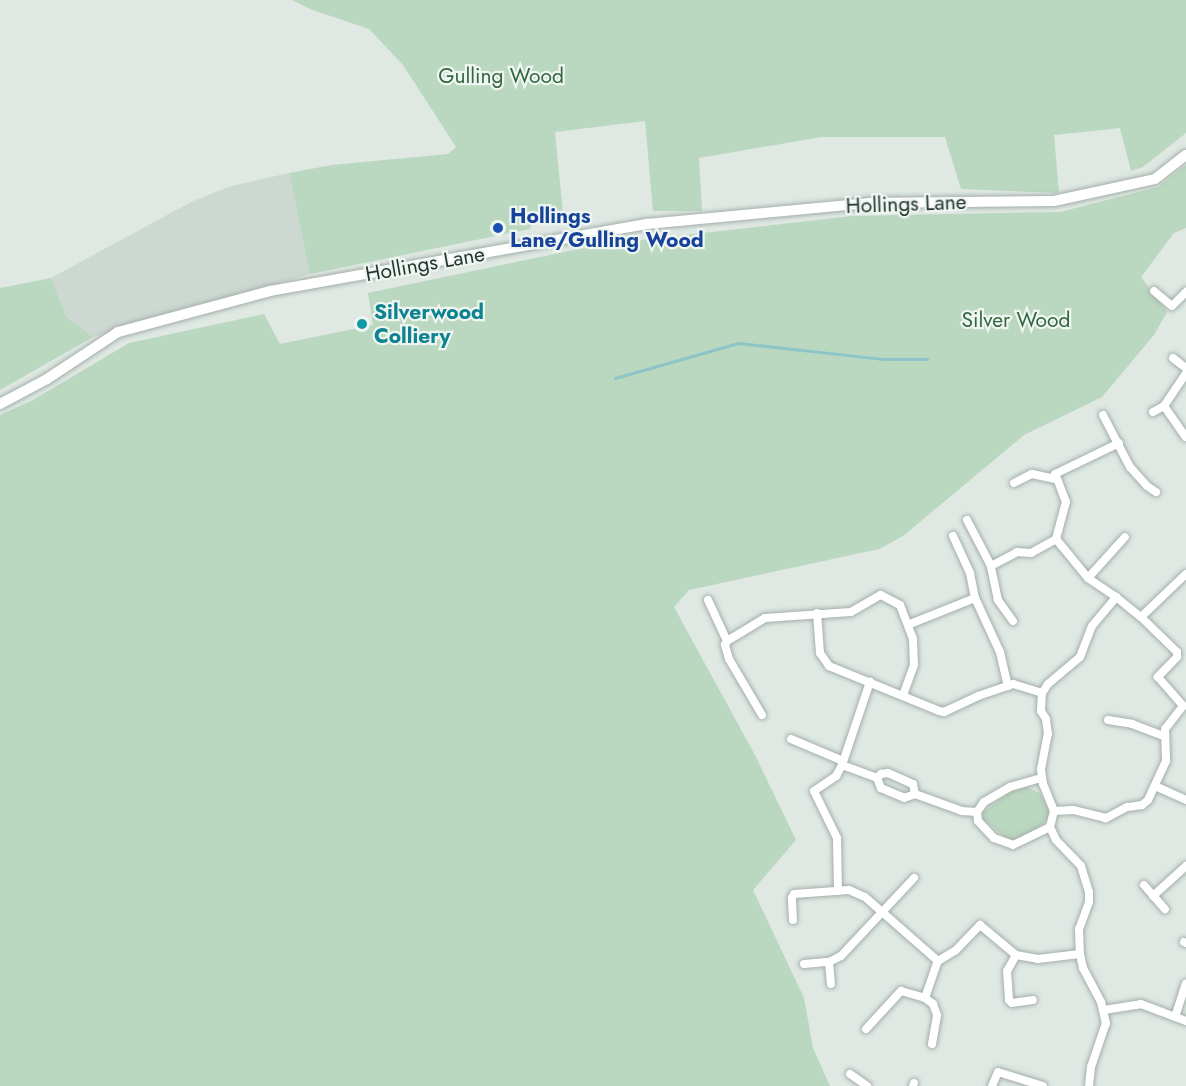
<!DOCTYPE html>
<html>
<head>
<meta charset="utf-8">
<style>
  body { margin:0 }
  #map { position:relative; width:1186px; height:1086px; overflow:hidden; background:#dfe8e3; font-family:Jost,sans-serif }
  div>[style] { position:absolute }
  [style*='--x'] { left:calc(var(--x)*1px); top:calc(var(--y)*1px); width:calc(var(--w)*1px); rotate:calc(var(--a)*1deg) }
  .built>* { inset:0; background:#cdd8d2 }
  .green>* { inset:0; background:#bad7bf }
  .stream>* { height:3px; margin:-1.5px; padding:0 1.5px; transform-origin:1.5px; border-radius:1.5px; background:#8dc4c7 }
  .roads { filter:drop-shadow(0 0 2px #a3afa9) drop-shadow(0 0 2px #a3afa9) }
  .street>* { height:8px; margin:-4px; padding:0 4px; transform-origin:4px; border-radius:4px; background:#fff }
  .secondary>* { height:10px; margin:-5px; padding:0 5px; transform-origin:5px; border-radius:5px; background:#fff }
  .dots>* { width:16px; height:16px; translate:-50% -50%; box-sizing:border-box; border:3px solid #eff5f1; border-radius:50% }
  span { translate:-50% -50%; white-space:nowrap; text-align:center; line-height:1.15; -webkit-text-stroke:4.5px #eff5f1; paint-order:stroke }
  .park-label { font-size:21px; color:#326740 }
  .street-label { font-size:21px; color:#22362e }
  .transit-label { font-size:21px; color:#164399; font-weight:700 }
  .left { translate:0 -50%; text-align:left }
  .culture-label { font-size:21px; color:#0d838f; font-weight:700 }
</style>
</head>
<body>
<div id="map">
  <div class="built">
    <i style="clip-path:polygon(289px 173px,310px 274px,93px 337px,66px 316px,51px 278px,191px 202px,228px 187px)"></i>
  </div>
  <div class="green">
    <i style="clip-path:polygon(292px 0,1186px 0,1186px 133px,1143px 167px,1131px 171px,1120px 128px,1054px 135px,1059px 193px,961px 189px,945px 137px,821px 137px,699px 158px,702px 211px,653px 211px,645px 121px,555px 132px,563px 213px,548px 211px,533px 218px,530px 229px,310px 274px,289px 173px,332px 165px,448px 154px,456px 147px,403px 65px,369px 29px,310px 9px)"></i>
    <i style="clip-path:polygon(1186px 165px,1186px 228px,1174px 233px,1141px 277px,1167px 312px,1154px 335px,1102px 397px,1024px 435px,903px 536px,879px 549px,689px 590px,674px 607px,756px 757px,796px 840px,753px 890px,804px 998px,813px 1048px,830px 1086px,0 1086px,0 415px,33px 400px,129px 343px,264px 314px,280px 344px,373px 325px,368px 293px,598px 245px,852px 216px,1060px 212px,1158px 187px)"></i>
    <i style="clip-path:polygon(51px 278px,66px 316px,93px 337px,0 390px,0 288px)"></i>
    <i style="clip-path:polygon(1026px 787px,1040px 793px,1049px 809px,1048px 818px,1043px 824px,1020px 839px,1008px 840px,983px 819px,983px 812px,1011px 791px)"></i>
  </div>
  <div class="stream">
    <i style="--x:615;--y:378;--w:128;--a:-15.9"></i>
    <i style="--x:738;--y:343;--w:147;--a:6.3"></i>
    <i style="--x:884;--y:359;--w:43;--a:0"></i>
  </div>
  <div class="roads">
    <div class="street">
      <i style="--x:1154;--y:291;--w:23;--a:40"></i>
      <i style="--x:1172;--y:306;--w:20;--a:-45"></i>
      <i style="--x:1173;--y:358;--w:16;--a:38"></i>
      <i style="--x:1164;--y:406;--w:38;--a:55"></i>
      <i style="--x:1153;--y:412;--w:13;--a:-29"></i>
      <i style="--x:1164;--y:406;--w:40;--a:-56"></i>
      <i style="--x:1103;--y:415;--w:59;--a:62.6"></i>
      <i style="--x:1130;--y:467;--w:25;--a:48"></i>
      <i style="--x:1147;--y:486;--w:11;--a:34"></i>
      <i style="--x:1014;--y:483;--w:20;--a:-27"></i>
      <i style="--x:1032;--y:474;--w:24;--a:12"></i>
      <i style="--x:967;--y:520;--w:52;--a:62.4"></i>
      <i style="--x:953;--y:536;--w:41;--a:65.3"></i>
      <i style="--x:970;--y:573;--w:25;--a:79"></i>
      <i style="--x:975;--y:598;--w:60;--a:65.2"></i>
      <i style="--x:1000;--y:652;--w:35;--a:77"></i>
      <i style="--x:1088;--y:578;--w:55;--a:-47.9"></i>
      <i style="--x:1116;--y:597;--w:34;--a:-146"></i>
      <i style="--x:1088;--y:578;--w:50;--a:-129.4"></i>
      <i style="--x:1056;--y:539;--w:38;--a:-75"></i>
      <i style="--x:1066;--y:502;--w:30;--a:-111"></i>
      <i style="--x:1055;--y:474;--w:71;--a:-25.8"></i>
      <i style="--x:708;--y:600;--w:45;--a:65.1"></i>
      <i style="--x:817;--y:613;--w:40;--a:85.7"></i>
      <i style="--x:820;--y:653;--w:16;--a:55"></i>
      <i style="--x:829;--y:666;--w:119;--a:22.2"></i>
      <i style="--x:939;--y:711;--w:5;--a:11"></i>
      <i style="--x:944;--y:712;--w:38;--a:-25"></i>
      <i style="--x:978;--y:696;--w:37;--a:-19"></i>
      <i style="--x:1013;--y:684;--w:30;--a:17"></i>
      <i style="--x:1141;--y:617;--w:62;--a:-43.7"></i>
      <i style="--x:1013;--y:621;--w:26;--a:-126"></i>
      <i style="--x:998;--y:600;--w:35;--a:-102"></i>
      <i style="--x:991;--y:566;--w:30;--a:-28"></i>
      <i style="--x:1017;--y:552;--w:14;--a:4"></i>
      <i style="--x:1031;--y:553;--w:29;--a:-29"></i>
      <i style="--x:910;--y:624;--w:70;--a:-21.8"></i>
      <i style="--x:762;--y:715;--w:65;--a:-120.5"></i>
      <i style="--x:729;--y:659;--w:15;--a:-106"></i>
      <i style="--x:725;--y:645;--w:4;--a:-63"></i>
      <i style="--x:727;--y:641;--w:44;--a:-31.2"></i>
      <i style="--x:765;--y:618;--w:86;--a:-4"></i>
      <i style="--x:851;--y:612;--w:34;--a:-30"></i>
      <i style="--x:881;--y:595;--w:21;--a:28"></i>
      <i style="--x:900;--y:605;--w:36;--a:69"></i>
      <i style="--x:913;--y:639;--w:26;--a:88"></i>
      <i style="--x:914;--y:665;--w:32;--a:110"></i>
      <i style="--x:1108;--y:720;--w:24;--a:9"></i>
      <i style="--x:1132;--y:724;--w:33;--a:21"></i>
      <i style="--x:791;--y:739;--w:56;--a:22.9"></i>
      <i style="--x:842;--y:765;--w:37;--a:20"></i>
      <i style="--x:877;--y:778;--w:11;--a:68"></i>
      <i style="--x:881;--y:788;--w:25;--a:23"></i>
      <i style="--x:904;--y:798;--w:12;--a:-20"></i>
      <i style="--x:915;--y:794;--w:50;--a:19.9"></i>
      <i style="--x:962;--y:811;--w:15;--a:4"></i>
      <i style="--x:877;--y:778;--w:6;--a:-45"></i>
      <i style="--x:881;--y:774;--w:7;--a:-8"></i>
      <i style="--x:888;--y:773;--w:27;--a:24"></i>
      <i style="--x:913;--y:784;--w:10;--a:79"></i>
      <i style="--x:1041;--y:778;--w:32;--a:164"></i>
      <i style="--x:1010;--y:787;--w:30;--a:150"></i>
      <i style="--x:984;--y:802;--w:12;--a:125"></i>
      <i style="--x:977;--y:812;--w:9;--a:84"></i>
      <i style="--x:978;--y:821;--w:23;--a:47"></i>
      <i style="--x:994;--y:838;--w:20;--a:20"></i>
      <i style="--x:1013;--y:845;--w:41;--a:-25.9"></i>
      <i style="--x:1050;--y:827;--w:16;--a:-76"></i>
      <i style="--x:1054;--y:811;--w:29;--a:-112"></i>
      <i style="--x:1043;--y:784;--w:15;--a:-98"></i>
      <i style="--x:1041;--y:769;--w:36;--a:-79"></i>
      <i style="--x:1048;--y:734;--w:15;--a:-98"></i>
      <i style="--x:1046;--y:719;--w:9;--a:-122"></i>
      <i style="--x:1041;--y:711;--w:18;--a:-87"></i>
      <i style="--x:1042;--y:693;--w:11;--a:-56"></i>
      <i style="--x:1048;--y:684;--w:42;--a:-40.2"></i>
      <i style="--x:1080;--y:657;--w:33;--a:-69"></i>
      <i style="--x:1092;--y:626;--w:38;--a:-50"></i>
      <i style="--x:1116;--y:597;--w:32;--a:39"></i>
      <i style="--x:1141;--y:617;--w:50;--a:44.2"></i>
      <i style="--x:1177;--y:652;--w:5;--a:90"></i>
      <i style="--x:1177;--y:657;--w:28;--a:134"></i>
      <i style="--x:1158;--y:677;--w:38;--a:49"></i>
      <i style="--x:1183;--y:706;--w:29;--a:128"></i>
      <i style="--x:1165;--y:729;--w:32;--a:88"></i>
      <i style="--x:1166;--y:761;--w:43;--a:114.8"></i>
      <i style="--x:1148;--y:800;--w:8;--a:140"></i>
      <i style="--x:1142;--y:805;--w:15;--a:172"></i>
      <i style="--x:1127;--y:807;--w:24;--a:152"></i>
      <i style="--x:1106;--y:818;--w:34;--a:-166"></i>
      <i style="--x:1073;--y:810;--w:19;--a:177"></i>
      <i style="--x:1155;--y:786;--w:34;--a:24"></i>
      <i style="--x:1050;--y:827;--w:14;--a:65"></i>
      <i style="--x:1056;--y:840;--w:36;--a:46"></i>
      <i style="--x:1081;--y:866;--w:27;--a:73"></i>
      <i style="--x:1089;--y:892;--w:10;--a:90"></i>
      <i style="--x:1089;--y:902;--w:29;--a:110"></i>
      <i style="--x:1079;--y:929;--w:25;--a:88"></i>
      <i style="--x:1080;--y:954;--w:14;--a:78"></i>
      <i style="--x:1083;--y:968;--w:38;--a:62"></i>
      <i style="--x:1101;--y:1002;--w:22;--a:77"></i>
      <i style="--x:1106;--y:1023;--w:46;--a:108.8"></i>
      <i style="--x:1091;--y:1067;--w:19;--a:96"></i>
      <i style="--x:1144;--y:885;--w:32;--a:49"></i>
      <i style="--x:838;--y:891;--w:53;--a:-91.1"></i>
      <i style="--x:837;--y:838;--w:52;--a:-116.1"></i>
      <i style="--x:814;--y:791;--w:27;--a:-34"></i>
      <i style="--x:836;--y:776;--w:13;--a:-61"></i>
      <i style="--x:842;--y:765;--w:88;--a:-71.4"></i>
      <i style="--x:1153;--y:896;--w:45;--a:-42.3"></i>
      <i style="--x:793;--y:920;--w:22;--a:-93"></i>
      <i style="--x:792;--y:898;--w:4;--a:-63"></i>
      <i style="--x:794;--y:894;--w:55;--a:-4.2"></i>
      <i style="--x:849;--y:890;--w:17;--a:24"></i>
      <i style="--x:865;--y:897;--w:97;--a:41.2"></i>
      <i style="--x:938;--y:961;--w:21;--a:-31"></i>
      <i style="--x:956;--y:950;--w:35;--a:-46"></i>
      <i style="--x:980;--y:925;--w:47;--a:39.8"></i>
      <i style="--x:1016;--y:955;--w:22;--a:10"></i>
      <i style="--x:1038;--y:959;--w:42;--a:-6.8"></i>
      <i style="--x:1184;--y:942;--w:2;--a:27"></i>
      <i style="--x:1016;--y:955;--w:18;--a:119"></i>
      <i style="--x:1007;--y:971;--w:29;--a:86"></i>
      <i style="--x:1009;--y:1000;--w:4;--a:45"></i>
      <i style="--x:1012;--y:1003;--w:21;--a:-8"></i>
      <i style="--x:829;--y:962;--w:22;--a:85"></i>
      <i style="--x:804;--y:964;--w:25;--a:-5"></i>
      <i style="--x:829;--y:962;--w:13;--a:-27"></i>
      <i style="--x:841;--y:956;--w:107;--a:-46.9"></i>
      <i style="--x:1104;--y:1010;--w:37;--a:-9"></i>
      <i style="--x:1141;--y:1004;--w:48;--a:20.7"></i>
      <i style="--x:1175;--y:1017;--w:35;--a:-72"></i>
      <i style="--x:866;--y:1029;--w:52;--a:-47.4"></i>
      <i style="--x:901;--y:991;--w:25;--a:16"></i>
      <i style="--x:932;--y:1044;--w:29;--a:-80"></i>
      <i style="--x:937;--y:1015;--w:12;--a:-110"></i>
      <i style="--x:933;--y:1004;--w:10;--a:-143"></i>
      <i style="--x:925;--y:998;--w:39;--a:-71"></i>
      <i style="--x:850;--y:1074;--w:21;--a:35"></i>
      <i style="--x:913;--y:1086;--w:3;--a:-72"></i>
      <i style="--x:992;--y:1086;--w:15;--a:-67"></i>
      <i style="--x:998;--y:1072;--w:47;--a:17.3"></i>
    </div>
    <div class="secondary">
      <i style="--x:0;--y:404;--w:53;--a:-28"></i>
      <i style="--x:47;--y:379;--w:85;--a:-33.5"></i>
      <i style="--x:118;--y:332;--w:157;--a:-15.1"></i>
      <i style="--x:270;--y:291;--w:383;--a:-10.1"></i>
      <i style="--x:647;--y:224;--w:222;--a:-5.4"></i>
      <i style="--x:868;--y:203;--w:186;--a:-0.6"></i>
      <i style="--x:1054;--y:201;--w:103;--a:-12.3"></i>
      <i style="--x:1155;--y:179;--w:39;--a:-38"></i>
    </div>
  </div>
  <div class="dots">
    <i style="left:498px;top:228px;background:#1a4fb4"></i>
    <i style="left:362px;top:324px;background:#0f9aa8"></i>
  </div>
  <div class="park-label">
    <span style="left:501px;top:76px">Gulling Wood</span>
    <span style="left:1016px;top:320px">Silver Wood</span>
  </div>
  <div class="street-label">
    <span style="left:906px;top:204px;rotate:-2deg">Hollings Lane</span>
    <span style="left:425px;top:264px;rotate:-10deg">Hollings Lane</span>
  </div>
  <div class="transit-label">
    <span class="left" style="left:510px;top:228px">Hollings<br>Lane/Gulling Wood</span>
  </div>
  <div class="culture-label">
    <span class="left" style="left:374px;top:324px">Silverwood<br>Colliery</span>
  </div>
</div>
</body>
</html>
